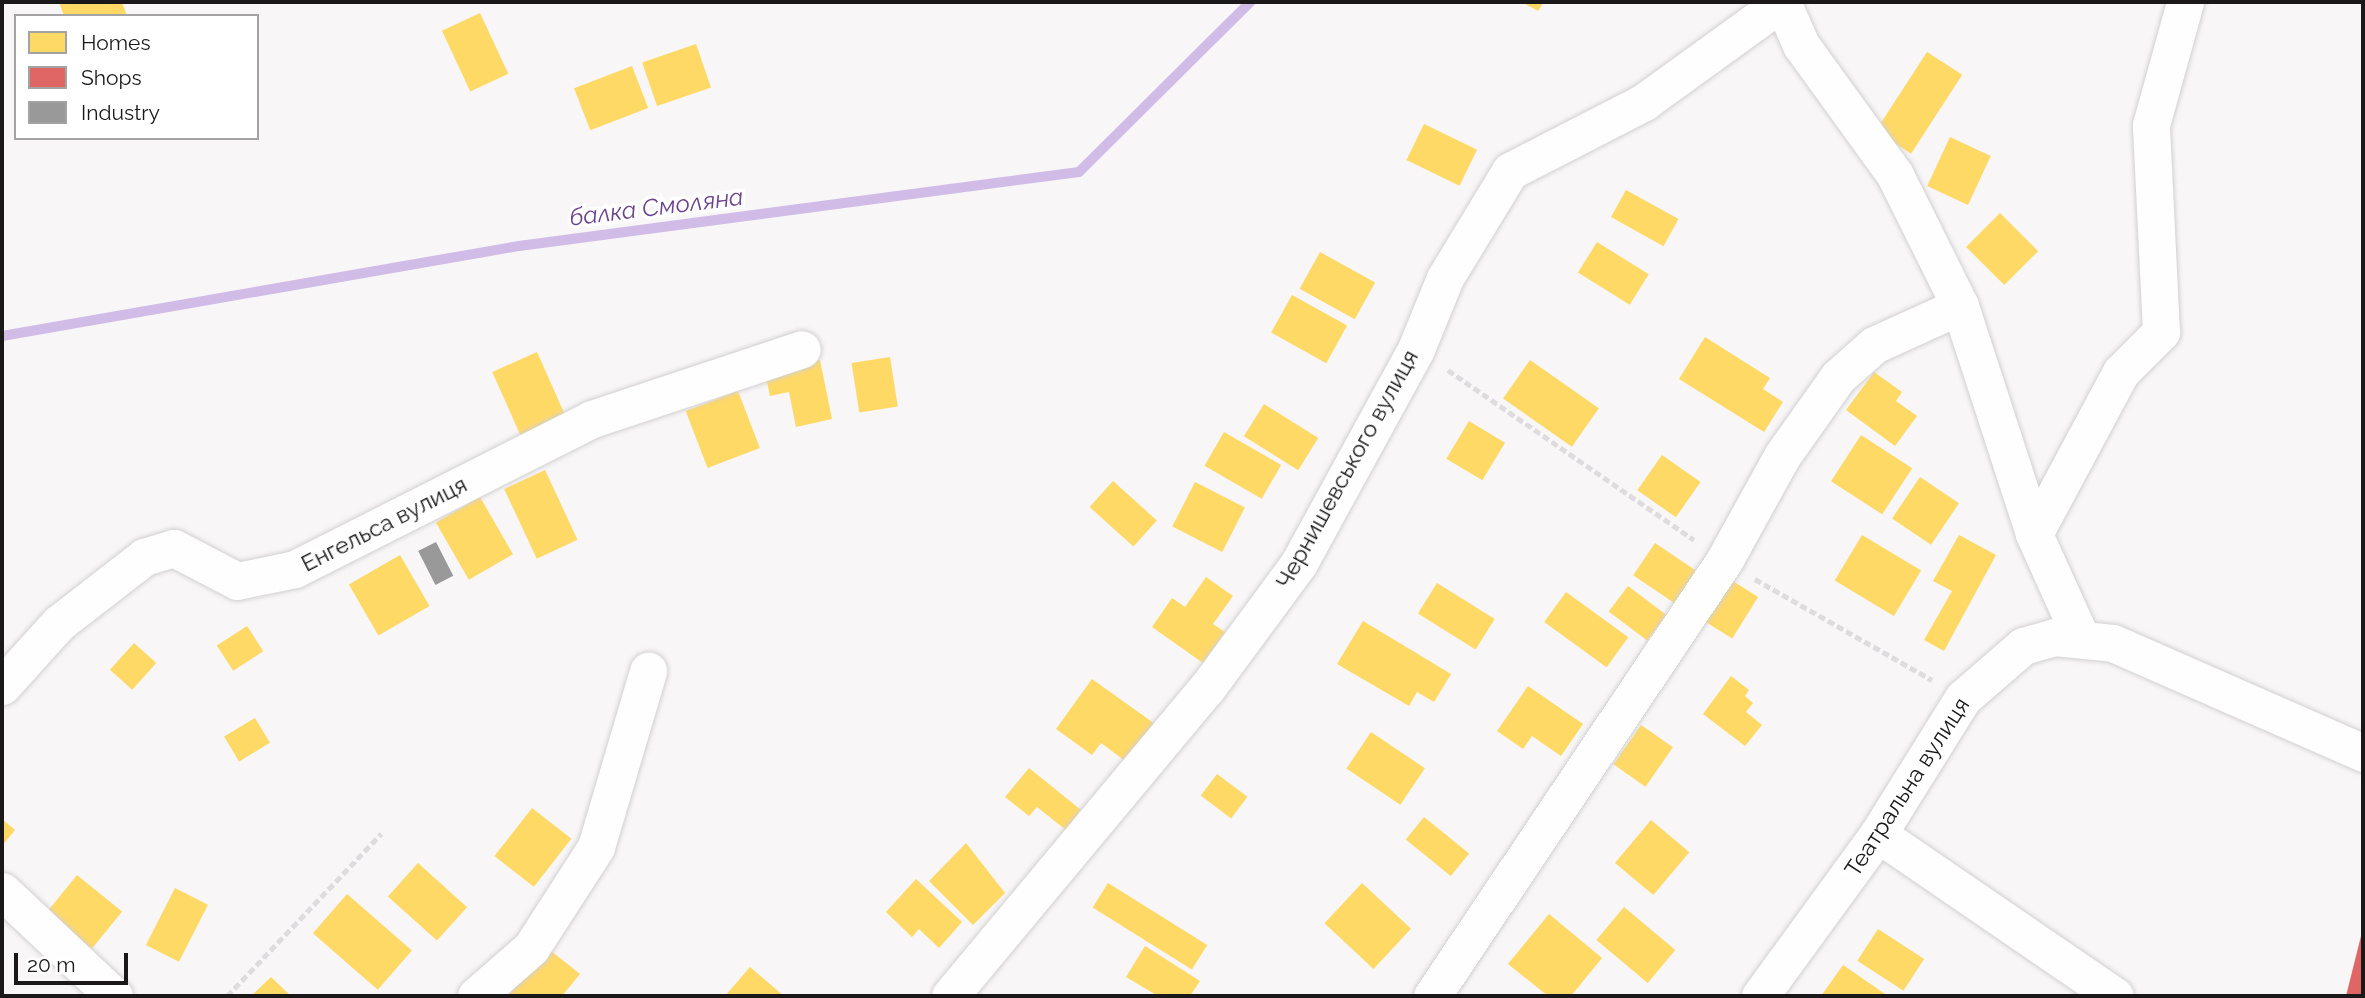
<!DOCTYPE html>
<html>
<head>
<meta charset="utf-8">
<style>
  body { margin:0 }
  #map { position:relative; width:2365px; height:998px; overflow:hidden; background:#f8f6f7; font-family:Raleway,sans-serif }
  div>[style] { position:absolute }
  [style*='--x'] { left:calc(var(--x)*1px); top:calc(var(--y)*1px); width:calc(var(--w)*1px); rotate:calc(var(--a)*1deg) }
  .homes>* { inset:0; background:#ffd966; transform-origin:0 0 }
  .shops>* { inset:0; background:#e06666 }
  .industry>* { inset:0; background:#999; transform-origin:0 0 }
  .stream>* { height:10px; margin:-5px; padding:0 5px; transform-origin:5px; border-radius:5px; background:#d1bbe7 }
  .path>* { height:4.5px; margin-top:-2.25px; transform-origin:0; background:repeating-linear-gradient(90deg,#dedcde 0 7px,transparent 0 10.5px) }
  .roads { filter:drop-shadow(0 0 2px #d2d0d0) drop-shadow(0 0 2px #d2d0d0) }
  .minor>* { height:37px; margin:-18.5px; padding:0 18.5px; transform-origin:18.5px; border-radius:18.5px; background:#fefefe }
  span { translate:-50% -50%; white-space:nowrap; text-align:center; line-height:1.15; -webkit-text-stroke:7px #fff; paint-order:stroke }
  .street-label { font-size:23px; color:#1a1819 }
  .water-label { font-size:24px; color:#6a428d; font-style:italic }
  .frame { position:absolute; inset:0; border:4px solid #1a1819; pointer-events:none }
  .legend { position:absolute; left:14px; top:14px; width:245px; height:126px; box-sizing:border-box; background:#fff; border:2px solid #a3a3a3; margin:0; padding:9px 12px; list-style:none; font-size:21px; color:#1a1819 }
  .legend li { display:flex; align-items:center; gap:14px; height:35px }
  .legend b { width:35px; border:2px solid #a3a3a3 }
  .scale { position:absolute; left:14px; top:953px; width:114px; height:32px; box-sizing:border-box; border:4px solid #1a1819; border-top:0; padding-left:9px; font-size:21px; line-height:24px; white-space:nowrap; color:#1a1819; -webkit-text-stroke:5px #fff; paint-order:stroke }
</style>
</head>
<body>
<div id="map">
  <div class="homes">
    <i style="clip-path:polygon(59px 2px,122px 2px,127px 16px,64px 16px)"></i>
    <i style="clip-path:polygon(1522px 2px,1544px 2px,1538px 11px)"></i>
    <i style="left:480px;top:13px;width:67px;height:42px;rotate:65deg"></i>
    <i style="left:696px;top:44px;width:46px;height:57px;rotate:71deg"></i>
    <i style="left:1927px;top:52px;width:42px;height:94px;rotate:33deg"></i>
    <i style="left:632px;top:66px;width:45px;height:62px;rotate:69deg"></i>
    <i style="left:1424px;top:124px;width:59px;height:40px;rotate:26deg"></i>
    <i style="left:1950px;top:137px;width:45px;height:54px;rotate:25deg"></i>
    <i style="left:1626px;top:190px;width:60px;height:31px;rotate:29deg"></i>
    <i style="left:2000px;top:213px;width:54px;height:48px;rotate:45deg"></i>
    <i style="left:1597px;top:242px;width:61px;height:36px;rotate:32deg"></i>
    <i style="left:1320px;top:252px;width:63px;height:42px;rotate:29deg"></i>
    <i style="left:1292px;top:295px;width:63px;height:43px;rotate:29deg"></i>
    <i style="clip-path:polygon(1705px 337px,1770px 378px,1763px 389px,1783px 402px,1764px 432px,1679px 379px)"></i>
    <i style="left:537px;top:352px;width:70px;height:49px;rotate:66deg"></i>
    <i style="left:890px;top:357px;width:50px;height:39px;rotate:81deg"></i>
    <i style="clip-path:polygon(820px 360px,832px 419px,796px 427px,789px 392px,770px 396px,765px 372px)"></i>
    <i style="left:1530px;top:360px;width:84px;height:47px;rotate:35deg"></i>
    <i style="clip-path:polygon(1874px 372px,1902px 392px,1896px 401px,1917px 416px,1895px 446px,1846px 410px)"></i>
    <i style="left:738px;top:391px;width:61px;height:56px;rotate:69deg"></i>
    <i style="left:1264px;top:404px;width:64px;height:38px;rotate:32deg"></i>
    <i style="left:1469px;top:421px;width:42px;height:44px;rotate:31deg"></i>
    <i style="left:1224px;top:432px;width:66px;height:39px;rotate:30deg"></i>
    <i style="left:1861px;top:435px;width:61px;height:55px;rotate:33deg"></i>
    <i style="left:1662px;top:455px;width:47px;height:43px;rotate:35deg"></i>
    <i style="left:545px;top:470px;width:77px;height:45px;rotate:65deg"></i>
    <i style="left:1920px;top:477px;width:47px;height:50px;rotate:34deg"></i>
    <i style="left:1113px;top:481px;width:59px;height:35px;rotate:42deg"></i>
    <i style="left:1195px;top:482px;width:56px;height:50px;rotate:27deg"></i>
    <i style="left:480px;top:497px;width:66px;height:51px;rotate:60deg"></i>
    <i style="left:1862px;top:535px;width:69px;height:53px;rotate:31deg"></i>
    <i style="clip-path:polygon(1959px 535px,1996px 555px,1944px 651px,1924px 640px,1952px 591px,1933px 581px)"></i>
    <i style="left:1655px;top:543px;width:53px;height:39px;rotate:34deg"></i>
    <i style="left:400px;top:555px;width:59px;height:59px;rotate:60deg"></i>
    <i style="clip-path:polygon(1206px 577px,1233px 596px,1213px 624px,1225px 632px,1203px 663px,1152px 627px,1172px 598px,1185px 607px)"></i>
    <i style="left:1731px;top:580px;width:32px;height:49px;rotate:32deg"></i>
    <i style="left:1437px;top:583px;width:68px;height:36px;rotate:32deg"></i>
    <i style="left:1628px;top:586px;width:48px;height:32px;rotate:37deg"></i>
    <i style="left:1566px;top:592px;width:77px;height:37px;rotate:36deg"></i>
    <i style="clip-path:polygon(1363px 621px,1451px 674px,1434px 702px,1417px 692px,1409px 706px,1337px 664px)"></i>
    <i style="left:247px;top:626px;width:30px;height:36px;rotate:57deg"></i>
    <i style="left:134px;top:643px;width:30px;height:36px;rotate:42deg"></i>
    <i style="clip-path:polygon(1731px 676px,1749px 690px,1745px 696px,1753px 703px,1746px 712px,1762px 725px,1745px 746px,1703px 714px)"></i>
    <i style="clip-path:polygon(1092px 679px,1155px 724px,1128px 763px,1101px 743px,1092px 755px,1056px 729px)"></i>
    <i style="clip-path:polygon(1528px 686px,1583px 724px,1561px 756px,1532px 736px,1523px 749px,1497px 731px)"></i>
    <i style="left:255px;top:718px;width:29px;height:36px;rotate:59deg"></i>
    <i style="left:1641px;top:725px;width:39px;height:48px;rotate:35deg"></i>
    <i style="left:1371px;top:732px;width:65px;height:44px;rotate:34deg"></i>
    <i style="clip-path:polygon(1029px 768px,1081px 810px,1066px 830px,1037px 807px,1029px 816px,1005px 797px)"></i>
    <i style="left:1217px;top:774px;width:38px;height:27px;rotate:37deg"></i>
    <i style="left:532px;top:808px;width:50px;height:61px;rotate:38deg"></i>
    <i style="left:1424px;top:817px;width:58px;height:29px;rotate:39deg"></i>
    <i style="clip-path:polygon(2px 819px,15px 830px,2px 846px)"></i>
    <i style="left:1651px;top:820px;width:50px;height:56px;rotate:40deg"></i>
    <i style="clip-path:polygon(966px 843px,1005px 893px,973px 925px,929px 881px)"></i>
    <i style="left:418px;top:863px;width:66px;height:45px;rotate:42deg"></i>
    <i style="left:77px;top:875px;width:58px;height:48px;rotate:39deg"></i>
    <i style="clip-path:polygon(916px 879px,962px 922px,939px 948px,919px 929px,912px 937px,886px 912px)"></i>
    <i style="left:1108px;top:883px;width:117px;height:29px;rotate:32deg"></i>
    <i style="left:1362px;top:883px;width:67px;height:55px;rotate:43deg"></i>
    <i style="left:175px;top:888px;width:37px;height:64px;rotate:27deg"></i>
    <i style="left:347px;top:894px;width:86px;height:52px;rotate:41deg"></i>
    <i style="left:1624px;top:907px;width:67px;height:43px;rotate:40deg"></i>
    <i style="clip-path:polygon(1549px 914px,1602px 958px,1571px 996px,1548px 996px,1508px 964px)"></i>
    <i style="left:1878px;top:929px;width:55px;height:38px;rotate:33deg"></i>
    <i style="clip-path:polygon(1145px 946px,1200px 981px,1190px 996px,1158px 996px,1126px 977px)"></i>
    <i style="clip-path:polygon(546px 947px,580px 974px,562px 996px,508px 996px)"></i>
    <i style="clip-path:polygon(1843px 965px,1888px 996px,1821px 996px)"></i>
    <i style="clip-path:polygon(750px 967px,784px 996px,725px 996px)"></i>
    <i style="clip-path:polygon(271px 977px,291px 996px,251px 996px)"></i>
  </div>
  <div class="shops">
    <i style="clip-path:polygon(2362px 932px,2363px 996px,2346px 996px)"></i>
  </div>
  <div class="industry">
    <i style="left:436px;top:542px;width:38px;height:20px;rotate:63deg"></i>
  </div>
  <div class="stream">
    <i style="--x:2;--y:336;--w:525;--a:-9.88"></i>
    <i style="--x:519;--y:246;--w:565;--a:-7.53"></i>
    <i style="--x:1079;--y:172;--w:241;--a:-44.8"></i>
  </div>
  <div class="path">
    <i style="--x:1448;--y:370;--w:299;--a:34.6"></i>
    <i style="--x:1755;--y:579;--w:204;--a:29.7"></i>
    <i style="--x:227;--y:996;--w:224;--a:-46.5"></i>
  </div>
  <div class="roads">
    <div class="minor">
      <i style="--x:1782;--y:2;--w:47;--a:66.2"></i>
      <i style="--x:1801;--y:45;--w:160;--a:54.1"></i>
      <i style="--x:1895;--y:175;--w:146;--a:63.6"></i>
      <i style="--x:1960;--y:306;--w:240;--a:72"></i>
      <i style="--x:2034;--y:534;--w:114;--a:65.7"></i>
      <i style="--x:2034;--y:534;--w:184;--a:-61.8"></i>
      <i style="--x:2121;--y:372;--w:57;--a:-45"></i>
      <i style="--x:2161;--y:332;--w:207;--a:-92.8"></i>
      <i style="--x:2151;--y:125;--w:128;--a:-74.5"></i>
      <i style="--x:2;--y:686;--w:85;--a:-47.9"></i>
      <i style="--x:59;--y:623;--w:108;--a:-37.8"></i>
      <i style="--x:144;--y:557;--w:31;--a:-17"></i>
      <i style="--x:174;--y:548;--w:71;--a:27.6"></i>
      <i style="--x:237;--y:581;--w:59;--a:-11.7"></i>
      <i style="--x:295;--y:569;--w:333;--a:-26.8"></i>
      <i style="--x:592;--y:419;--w:221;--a:-18.4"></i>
      <i style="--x:1878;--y:834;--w:287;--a:34.4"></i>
      <i style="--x:2;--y:891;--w:154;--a:43.2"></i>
      <i style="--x:476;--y:996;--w:73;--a:-41.1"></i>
      <i style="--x:531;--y:948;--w:120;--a:-57.2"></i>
      <i style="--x:596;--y:847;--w:184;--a:-73.5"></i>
      <i style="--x:950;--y:996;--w:401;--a:-50.2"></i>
      <i style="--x:1207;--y:688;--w:155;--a:-53.6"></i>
      <i style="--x:1299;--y:563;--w:244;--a:-61.3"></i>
      <i style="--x:1416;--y:349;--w:77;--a:-67.8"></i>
      <i style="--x:1445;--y:278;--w:125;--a:-58.7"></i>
      <i style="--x:1510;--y:171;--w:151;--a:-27.2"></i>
      <i style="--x:1644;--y:102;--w:170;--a:-35.9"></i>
      <i style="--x:1432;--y:996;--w:524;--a:-56.13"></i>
      <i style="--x:1724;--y:561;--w:120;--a:-61.1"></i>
      <i style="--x:1782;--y:456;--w:97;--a:-54.7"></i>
      <i style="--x:1838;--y:377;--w:48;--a:-41.6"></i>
      <i style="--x:1874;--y:345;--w:94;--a:-24.4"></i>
      <i style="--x:1760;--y:996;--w:200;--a:-53.9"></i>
      <i style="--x:1878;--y:834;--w:160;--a:-58"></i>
      <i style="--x:1963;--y:698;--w:79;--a:-40.9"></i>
      <i style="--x:2023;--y:646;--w:32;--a:-16"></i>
      <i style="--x:2054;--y:637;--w:59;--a:5.8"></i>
      <i style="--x:2113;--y:643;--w:273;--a:23.7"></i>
    </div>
  </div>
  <div class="street-label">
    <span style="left:1347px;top:469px;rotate:-61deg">Чернишевського вулиця</span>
    <span style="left:384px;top:524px;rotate:-27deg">Енгельса вулиця</span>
    <span style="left:1907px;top:787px;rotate:-57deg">Театральна вулиця</span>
  </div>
  <div class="water-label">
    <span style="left:656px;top:207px;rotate:-7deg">балка Смоляна</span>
  </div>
  <div class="frame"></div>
  <ul class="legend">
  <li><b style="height:19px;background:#ffd966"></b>Homes</li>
  <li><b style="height:19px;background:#e06666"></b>Shops</li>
  <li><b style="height:19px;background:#999"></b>Industry</li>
  </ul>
  <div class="scale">20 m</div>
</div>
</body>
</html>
